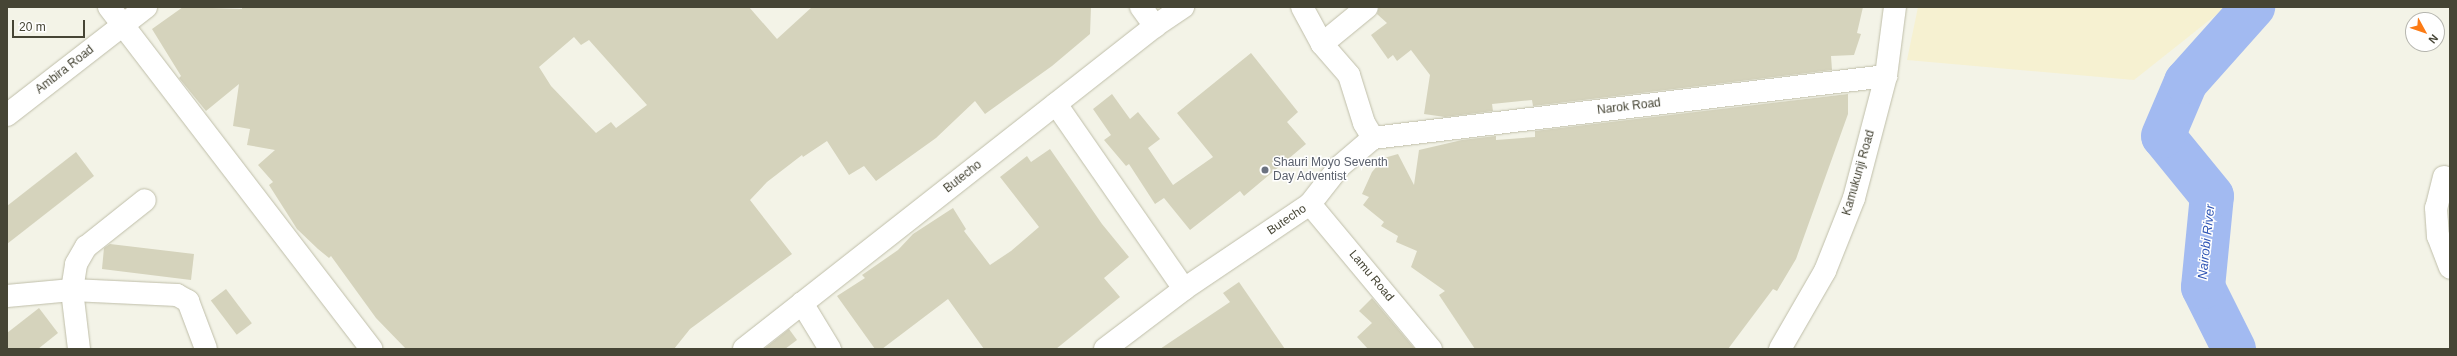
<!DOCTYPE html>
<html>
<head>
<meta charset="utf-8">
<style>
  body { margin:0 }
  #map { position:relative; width:2457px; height:356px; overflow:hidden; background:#f3f3e7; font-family:Arial,sans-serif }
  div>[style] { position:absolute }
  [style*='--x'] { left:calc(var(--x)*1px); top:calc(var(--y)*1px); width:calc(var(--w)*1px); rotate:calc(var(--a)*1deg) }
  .commercial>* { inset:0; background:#f6f1d1 }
  .river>* { height:44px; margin:-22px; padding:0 22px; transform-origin:22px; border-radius:22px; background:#a2baf1 }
  .building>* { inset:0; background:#d5d3bc; transform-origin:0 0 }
  .roads { filter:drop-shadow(0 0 1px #bfbea9) drop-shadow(0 0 1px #bfbea9) }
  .minor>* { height:22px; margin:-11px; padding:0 11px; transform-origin:11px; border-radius:11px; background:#fff }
  .tertiary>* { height:22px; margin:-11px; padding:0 11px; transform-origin:11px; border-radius:11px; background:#fff }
  .dots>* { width:11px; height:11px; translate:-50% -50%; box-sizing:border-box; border:2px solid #fff; border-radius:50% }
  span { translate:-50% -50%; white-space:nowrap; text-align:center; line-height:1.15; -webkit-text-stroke:3px #fff; paint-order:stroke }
  .street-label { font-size:12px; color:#464535 }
  .worship-label { font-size:12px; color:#5b616d }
  .left { translate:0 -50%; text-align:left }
  .water-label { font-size:13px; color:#2d54b4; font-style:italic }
  .frame { position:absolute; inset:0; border:8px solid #464535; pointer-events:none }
  .north { position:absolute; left:2405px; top:12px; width:40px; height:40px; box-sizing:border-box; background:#fff; border:1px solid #b5b5ae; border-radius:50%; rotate:130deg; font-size:11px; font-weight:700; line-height:16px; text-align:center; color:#464535 }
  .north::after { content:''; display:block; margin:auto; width:14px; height:18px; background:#fc7b15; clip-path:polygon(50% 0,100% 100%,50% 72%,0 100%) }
  .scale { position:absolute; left:12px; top:20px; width:73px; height:18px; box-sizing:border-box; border:2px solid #464535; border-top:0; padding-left:5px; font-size:12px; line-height:14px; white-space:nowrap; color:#464535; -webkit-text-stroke:3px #fff; paint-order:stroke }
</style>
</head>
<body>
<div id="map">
  <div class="commercial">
    <i style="clip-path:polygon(1918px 7px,2226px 7px,2134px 80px,1907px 60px)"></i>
  </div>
  <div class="river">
    <i style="--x:2234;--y:349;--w:69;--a:-116.6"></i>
    <i style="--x:2203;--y:287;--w:91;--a:-84.4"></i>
    <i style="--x:2212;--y:196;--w:77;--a:-129.2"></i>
    <i style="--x:2163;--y:136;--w:59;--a:-66.9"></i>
    <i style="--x:2186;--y:82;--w:101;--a:-48.2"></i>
  </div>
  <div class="building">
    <i style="clip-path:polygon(evenodd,183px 7px,242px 9px,242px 7px,749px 7px,777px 39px,812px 7px,1091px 7px,1090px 34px,1052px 66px,985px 114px,975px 101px,936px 138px,876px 181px,864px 166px,849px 175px,827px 141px,803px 157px,802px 155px,767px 182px,750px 200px,792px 254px,690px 329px,674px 349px,406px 349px,376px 318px,331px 256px,329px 258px,318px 249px,297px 229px,269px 185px,273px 182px,258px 165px,275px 150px,247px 145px,250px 129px,233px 126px,239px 84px,206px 111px,179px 78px,181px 76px,152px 29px,183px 7px,574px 37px,581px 45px,589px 40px,647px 105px,616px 128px,611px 122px,596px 133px,551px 86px,539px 67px,574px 37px)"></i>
    <i style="clip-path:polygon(1379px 7px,1863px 7px,1857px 33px,1861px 34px,1854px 55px,1831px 56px,1832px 70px,1533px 106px,1532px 100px,1492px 104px,1493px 111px,1445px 117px,1424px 114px,1430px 75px,1411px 50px,1397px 61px,1393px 55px,1388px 59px,1371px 35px,1387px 23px,1377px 14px)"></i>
    <i style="clip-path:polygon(1251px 53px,1298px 112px,1287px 122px,1306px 144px,1244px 196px,1240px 191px,1190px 230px,1164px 198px,1155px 204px,1129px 164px,1126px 166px,1104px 140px,1111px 135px,1093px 109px,1112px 94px,1130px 119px,1138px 112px,1160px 139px,1148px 148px,1173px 185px,1213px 157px,1177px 113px)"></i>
    <i style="clip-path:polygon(1848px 94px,1848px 114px,1796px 259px,1777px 291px,1773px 289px,1728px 349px,1475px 349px,1439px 295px,1445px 291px,1411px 267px,1417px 251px,1396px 242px,1398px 236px,1381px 226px,1384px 222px,1363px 205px,1369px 197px,1362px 194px,1372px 172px,1384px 158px,1398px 154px,1414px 185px,1419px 150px,1462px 140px,1496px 136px,1496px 140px,1535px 137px,1535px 131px)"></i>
    <i style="clip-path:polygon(1050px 149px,1102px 224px,1129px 257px,1104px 278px,1120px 297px,1056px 349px,984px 349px,948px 299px,882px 349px,875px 349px,837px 296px,865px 278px,862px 275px,898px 250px,913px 234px,953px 208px,966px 229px,964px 231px,990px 265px,1011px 251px,1039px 227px,1000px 177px,1027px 156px,1031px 162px)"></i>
    <i style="clip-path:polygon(76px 152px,94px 176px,7px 244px,7px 206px)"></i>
    <i style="clip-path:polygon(110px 244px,194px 254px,191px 280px,102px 269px,104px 248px)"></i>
    <i style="clip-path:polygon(1239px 282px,1285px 349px,1160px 349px,1230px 302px,1223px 293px)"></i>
    <i style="left:226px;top:289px;width:43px;height:19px;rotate:53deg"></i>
    <i style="clip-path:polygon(1372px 298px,1415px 349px,1368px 349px,1357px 337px,1372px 323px,1359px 311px)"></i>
    <i style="clip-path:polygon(39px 308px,58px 333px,38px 349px,7px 349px,7px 333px)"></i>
    <i style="clip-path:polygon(789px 329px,797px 340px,785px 349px,764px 349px)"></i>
  </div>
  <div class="roads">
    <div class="minor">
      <i style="--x:1141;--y:7;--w:24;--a:54"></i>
      <i style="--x:1056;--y:104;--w:225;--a:55.3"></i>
      <i style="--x:1373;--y:138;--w:517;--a:-6.89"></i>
      <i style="--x:2444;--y:177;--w:32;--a:104"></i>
      <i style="--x:2436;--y:208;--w:28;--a:86"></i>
      <i style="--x:2438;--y:236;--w:34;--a:69"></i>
      <i style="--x:7;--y:296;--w:65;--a:-5.3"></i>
      <i style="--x:72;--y:290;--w:105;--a:2.7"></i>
      <i style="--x:177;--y:295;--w:13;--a:29"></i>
      <i style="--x:188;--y:301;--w:51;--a:69.4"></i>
      <i style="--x:802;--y:303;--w:54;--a:58.7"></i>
      <i style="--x:79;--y:349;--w:59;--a:-96.8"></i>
      <i style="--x:72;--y:290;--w:26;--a:-81"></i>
      <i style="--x:76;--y:264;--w:20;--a:-60"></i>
      <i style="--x:86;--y:247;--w:75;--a:-38.5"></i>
      <i style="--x:1780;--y:349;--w:90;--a:-60"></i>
      <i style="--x:1825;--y:271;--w:79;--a:-68.3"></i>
      <i style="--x:1854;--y:198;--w:126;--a:-75.3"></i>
      <i style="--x:1886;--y:76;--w:70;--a:-82.6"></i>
    </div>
    <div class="tertiary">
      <i style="--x:109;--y:7;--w:431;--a:52.5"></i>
      <i style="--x:1322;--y:44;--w:58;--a:-39.4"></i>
      <i style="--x:7;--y:115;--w:176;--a:-37.8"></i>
      <i style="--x:1310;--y:204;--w:189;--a:50.2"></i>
      <i style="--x:744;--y:349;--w:523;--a:-38.16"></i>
      <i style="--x:1155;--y:26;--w:34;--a:-34"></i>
      <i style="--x:1105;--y:349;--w:99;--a:-37.2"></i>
      <i style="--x:1184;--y:289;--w:152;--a:-34"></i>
      <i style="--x:1310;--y:204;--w:47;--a:-51.9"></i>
      <i style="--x:1339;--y:167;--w:45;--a:-40.5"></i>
      <i style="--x:1373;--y:138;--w:17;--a:-121"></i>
      <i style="--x:1364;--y:123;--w:50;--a:-107.4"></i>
      <i style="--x:1349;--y:75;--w:41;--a:-131.1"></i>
      <i style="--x:1322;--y:44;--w:42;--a:-118.4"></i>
    </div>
  </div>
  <div class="dots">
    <i style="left:1265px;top:170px;background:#6b7280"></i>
  </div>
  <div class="street-label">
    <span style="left:65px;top:70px;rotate:-38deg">Ambira Road</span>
    <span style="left:1629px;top:107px;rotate:-7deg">Narok Road</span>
    <span style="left:1859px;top:173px;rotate:-74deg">Kamukunji Road</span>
    <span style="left:963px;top:177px;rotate:-38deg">Butecho</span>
    <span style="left:1287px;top:220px;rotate:-34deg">Butecho</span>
    <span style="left:1371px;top:276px;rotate:50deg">Lamu Road</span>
  </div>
  <div class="worship-label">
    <span class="left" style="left:1273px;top:170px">Shauri Moyo Seventh<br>Day Adventist</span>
  </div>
  <div class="water-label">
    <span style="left:2207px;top:242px;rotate:-84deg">Nairobi River</span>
  </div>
  <div class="frame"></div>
  <div class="north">N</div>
  <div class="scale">20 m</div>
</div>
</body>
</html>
